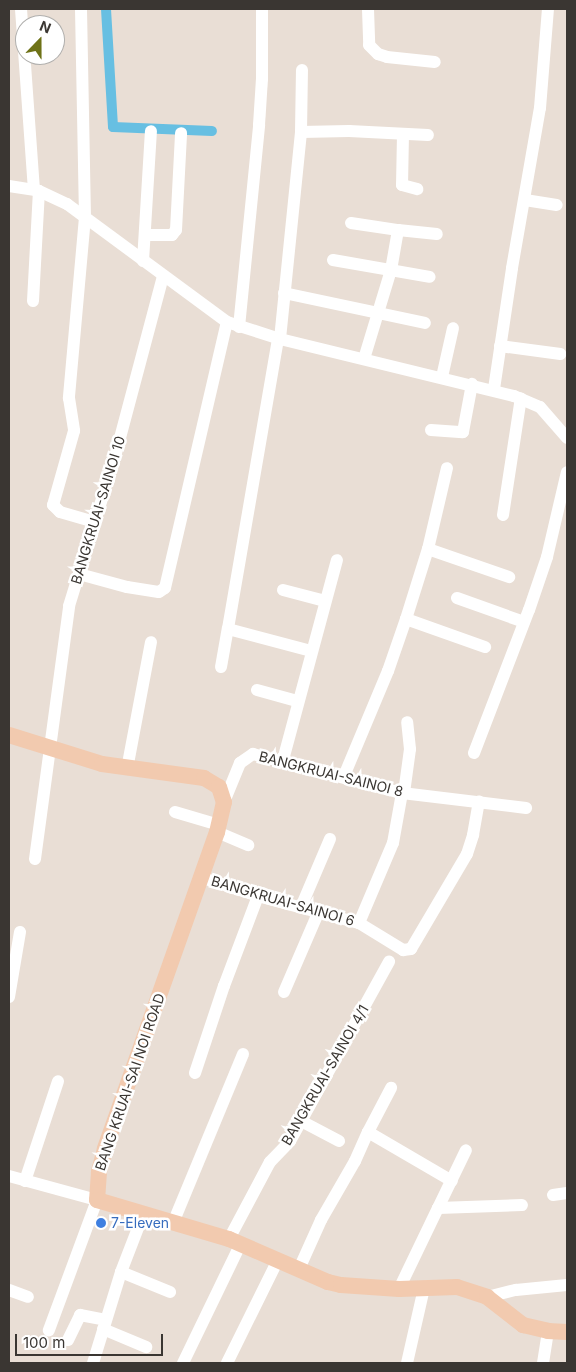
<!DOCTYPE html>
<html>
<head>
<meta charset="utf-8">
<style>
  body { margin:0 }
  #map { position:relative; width:576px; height:1372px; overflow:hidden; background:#e9ded5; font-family:Inter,sans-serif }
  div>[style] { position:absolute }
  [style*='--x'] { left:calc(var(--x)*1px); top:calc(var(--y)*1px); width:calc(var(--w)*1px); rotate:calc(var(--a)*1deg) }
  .canal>* { height:10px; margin:-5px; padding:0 5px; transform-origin:5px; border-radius:5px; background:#67bfe2 }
  .minor>* { height:12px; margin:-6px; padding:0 6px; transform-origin:6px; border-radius:6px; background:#fff }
  .major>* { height:16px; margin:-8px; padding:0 8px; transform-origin:8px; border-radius:8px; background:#f2caaf }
  .dots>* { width:14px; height:14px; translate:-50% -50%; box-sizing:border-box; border:2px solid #fff; border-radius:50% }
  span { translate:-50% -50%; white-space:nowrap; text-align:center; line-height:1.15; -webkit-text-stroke:5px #fff; paint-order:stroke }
  .street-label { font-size:14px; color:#3a3632 }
  .shop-label { font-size:14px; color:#366cbe }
  .left { translate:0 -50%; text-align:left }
  .frame { position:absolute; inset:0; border:10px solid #3a3632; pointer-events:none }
  .north { position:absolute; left:15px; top:15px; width:50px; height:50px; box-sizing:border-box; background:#fff; border:1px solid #b0afad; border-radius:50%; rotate:22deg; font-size:14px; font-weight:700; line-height:20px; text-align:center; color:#3a3632 }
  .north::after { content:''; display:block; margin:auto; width:18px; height:22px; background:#6e7217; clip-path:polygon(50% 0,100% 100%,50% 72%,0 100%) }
  .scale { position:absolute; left:15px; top:1334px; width:148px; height:22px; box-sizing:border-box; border:2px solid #3a3632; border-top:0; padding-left:6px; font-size:15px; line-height:18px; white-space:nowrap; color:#3a3632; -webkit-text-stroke:4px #fff; paint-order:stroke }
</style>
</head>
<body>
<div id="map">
  <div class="canal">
    <i style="--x:106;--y:9;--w:118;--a:86.6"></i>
    <i style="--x:113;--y:127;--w:99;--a:2.3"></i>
  </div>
  <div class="minor">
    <i style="--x:21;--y:9;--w:181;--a:85.9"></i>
    <i style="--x:81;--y:9;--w:208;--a:88.9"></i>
    <i style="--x:85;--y:217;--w:182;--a:95.1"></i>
    <i style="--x:69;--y:398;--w:33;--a:81"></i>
    <i style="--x:74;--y:431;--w:77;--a:105.8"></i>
    <i style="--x:53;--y:505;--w:10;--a:45"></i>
    <i style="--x:60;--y:512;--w:36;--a:16"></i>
    <i style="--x:368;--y:9;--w:36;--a:88"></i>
    <i style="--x:369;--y:45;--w:13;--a:45"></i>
    <i style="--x:378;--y:54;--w:9;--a:18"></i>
    <i style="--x:387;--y:57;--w:48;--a:5.9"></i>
    <i style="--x:301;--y:132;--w:48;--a:-1.2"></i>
    <i style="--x:349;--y:131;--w:79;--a:2.9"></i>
    <i style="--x:403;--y:134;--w:51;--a:91.1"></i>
    <i style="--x:402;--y:185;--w:16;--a:15"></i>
    <i style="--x:9;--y:186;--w:30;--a:9"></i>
    <i style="--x:39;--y:191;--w:31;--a:25"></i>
    <i style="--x:67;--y:204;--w:199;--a:36.4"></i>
    <i style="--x:227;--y:322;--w:56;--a:17.8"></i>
    <i style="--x:280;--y:339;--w:241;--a:13.7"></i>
    <i style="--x:514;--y:396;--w:28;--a:23"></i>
    <i style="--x:540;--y:407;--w:41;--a:48.9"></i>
    <i style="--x:525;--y:200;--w:32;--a:9"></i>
    <i style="--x:351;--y:223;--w:48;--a:8.5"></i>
    <i style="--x:398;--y:230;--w:41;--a:99.9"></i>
    <i style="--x:391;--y:270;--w:93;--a:106.9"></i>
    <i style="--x:398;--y:230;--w:39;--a:6"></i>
    <i style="--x:145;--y:235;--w:27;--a:0"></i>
    <i style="--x:172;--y:235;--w:6;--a:-51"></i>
    <i style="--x:176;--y:230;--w:97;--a:-87"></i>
    <i style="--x:333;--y:260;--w:98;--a:9.9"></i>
    <i style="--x:143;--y:261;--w:130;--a:-86.5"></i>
    <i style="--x:284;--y:293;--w:144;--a:12"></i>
    <i style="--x:33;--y:301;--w:110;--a:-86.9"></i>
    <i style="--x:239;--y:327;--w:203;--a:-84.3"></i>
    <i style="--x:259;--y:125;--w:46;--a:-86.3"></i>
    <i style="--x:262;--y:79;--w:70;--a:-90"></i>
    <i style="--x:278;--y:339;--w:294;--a:99.8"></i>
    <i style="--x:228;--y:629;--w:86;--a:14.8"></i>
    <i style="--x:280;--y:339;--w:208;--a:-84.2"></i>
    <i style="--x:301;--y:132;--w:62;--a:-89.1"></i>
    <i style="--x:500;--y:346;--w:61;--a:7.6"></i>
    <i style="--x:442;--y:377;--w:50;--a:-77.3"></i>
    <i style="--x:494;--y:389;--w:122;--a:-81.5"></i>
    <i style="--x:512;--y:268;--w:162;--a:-80.1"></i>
    <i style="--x:540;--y:108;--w:99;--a:-85.4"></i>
    <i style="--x:431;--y:430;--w:32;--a:4"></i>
    <i style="--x:463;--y:432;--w:49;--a:-79.4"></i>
    <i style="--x:503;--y:515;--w:118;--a:-81.3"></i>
    <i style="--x:428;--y:549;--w:86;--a:19.1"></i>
    <i style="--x:79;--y:574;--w:50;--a:15.2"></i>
    <i style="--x:127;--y:587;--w:32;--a:9"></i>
    <i style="--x:159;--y:592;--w:7;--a:-34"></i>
    <i style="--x:165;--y:588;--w:273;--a:-76.9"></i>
    <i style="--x:283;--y:590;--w:43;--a:14.7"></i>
    <i style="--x:457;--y:598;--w:71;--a:19.7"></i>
    <i style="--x:406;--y:619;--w:84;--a:19.5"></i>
    <i style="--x:221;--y:667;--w:39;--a:-80"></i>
    <i style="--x:257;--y:690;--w:41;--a:15.4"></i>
    <i style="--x:474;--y:753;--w:153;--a:-69"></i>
    <i style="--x:529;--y:610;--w:56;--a:-71.2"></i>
    <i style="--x:547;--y:557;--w:87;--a:-76.8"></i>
    <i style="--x:283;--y:760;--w:207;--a:-74.9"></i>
    <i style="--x:127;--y:769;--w:129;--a:-79.3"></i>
    <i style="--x:344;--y:776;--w:114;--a:-67.3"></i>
    <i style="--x:388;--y:671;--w:55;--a:-70.9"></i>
    <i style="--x:406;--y:619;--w:73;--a:-72.6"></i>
    <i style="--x:428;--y:549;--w:83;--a:-76.8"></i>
    <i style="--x:404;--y:793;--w:44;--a:-82.2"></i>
    <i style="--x:410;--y:749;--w:27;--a:-96"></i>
    <i style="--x:224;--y:802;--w:42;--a:-67.7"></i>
    <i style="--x:240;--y:763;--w:16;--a:-35"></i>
    <i style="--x:253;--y:754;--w:154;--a:14.7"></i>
    <i style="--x:402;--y:793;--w:125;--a:6.9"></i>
    <i style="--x:175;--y:812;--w:46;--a:16.5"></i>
    <i style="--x:217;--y:832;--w:34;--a:23"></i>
    <i style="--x:35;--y:859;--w:255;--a:-82.3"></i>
    <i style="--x:69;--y:606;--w:160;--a:-72.9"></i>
    <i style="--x:116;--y:453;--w:183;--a:-75.1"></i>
    <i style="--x:200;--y:877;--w:61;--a:18.1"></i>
    <i style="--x:258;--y:896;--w:105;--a:15"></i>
    <i style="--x:359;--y:923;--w:52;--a:31.5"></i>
    <i style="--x:403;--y:950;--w:8;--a:-7"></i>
    <i style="--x:411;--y:949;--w:110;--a:-59.5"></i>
    <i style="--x:467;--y:854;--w:20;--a:-72"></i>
    <i style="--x:473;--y:835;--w:34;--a:-80"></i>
    <i style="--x:301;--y:907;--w:74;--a:-66.9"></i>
    <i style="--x:359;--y:923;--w:87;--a:-67"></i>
    <i style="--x:393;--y:843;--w:51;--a:-79.8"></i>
    <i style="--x:284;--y:992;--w:86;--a:-66.7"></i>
    <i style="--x:9;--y:997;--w:66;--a:-80.4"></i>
    <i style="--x:195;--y:1073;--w:92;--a:-71.6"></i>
    <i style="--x:224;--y:986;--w:96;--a:-69.3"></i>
    <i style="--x:301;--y:1121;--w:43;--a:27.8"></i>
    <i style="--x:368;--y:1132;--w:50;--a:-62.4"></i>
    <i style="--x:9;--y:1176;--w:91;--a:15.3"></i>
    <i style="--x:97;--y:1200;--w:139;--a:110.3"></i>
    <i style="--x:25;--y:1181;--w:105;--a:-71.7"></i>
    <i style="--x:553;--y:1195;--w:14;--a:-8"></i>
    <i style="--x:438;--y:1208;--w:64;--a:-64.2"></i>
    <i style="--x:173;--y:1223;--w:183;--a:-67.5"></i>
    <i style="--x:229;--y:1239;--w:87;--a:-62"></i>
    <i style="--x:270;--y:1162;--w:29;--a:-46"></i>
    <i style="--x:290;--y:1141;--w:205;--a:-61.1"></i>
    <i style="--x:299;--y:1269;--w:54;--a:-65.8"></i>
    <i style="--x:321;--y:1220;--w:68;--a:-60"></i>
    <i style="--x:355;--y:1161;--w:32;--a:-66"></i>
    <i style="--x:368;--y:1132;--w:97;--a:30.3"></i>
    <i style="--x:121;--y:1272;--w:53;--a:22.2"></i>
    <i style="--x:399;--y:1289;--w:90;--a:-64.3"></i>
    <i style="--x:438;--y:1208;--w:84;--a:-2"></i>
    <i style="--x:9;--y:1290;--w:20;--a:20"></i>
    <i style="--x:487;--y:1297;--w:30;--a:-14"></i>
    <i style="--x:516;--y:1290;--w:51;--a:-5.6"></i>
    <i style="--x:103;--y:1329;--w:47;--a:22.7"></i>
    <i style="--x:68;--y:1340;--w:28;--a:-64"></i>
    <i style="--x:80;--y:1315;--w:26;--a:11"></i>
    <i style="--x:93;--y:1363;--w:95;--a:-72.9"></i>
    <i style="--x:121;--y:1272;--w:61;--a:-68.9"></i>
    <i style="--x:183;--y:1363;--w:133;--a:-64.2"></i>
    <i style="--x:227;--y:1363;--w:115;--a:-63.7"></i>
    <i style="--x:407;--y:1363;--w:77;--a:-77.2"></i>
    <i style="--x:543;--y:1363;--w:32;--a:-81"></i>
  </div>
  <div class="major">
    <i style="--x:9;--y:735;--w:97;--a:17.3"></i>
    <i style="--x:102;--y:764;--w:103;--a:7.8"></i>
    <i style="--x:204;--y:778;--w:17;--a:31"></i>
    <i style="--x:219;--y:787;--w:16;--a:72"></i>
    <i style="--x:224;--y:802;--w:31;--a:103"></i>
    <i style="--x:217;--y:832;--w:336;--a:109.5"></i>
    <i style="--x:105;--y:1149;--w:24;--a:105"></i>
    <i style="--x:99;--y:1172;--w:28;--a:94"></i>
    <i style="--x:97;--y:1200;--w:138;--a:16.5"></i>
    <i style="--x:229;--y:1239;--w:108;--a:23.5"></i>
    <i style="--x:328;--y:1282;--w:13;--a:13"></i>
    <i style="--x:341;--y:1285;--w:58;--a:3.9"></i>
    <i style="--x:399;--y:1289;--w:58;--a:-2"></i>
    <i style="--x:457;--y:1287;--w:32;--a:18"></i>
    <i style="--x:487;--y:1297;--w:46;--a:37.9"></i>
    <i style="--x:523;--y:1325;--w:26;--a:13"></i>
    <i style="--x:548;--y:1331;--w:19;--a:3"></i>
  </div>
  <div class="dots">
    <i style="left:101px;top:1223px;background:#3f7fe0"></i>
  </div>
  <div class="street-label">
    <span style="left:98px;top:510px;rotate:-73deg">BANGKRUAI-SAINOI 10</span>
    <span style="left:331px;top:774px;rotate:14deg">BANGKRUAI-SAINOI 8</span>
    <span style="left:283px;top:901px;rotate:16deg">BANGKRUAI-SAINOI 6</span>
    <span style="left:325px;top:1075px;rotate:-60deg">BANGKRUAI-SAINOI 4/1</span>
    <span style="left:130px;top:1082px;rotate:-71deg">BANG KRUAI-SAI NOI ROAD</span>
  </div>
  <div class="shop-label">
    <span class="left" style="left:111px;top:1223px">7-Eleven</span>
  </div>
  <div class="frame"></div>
  <div class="north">N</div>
  <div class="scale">100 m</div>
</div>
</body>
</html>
